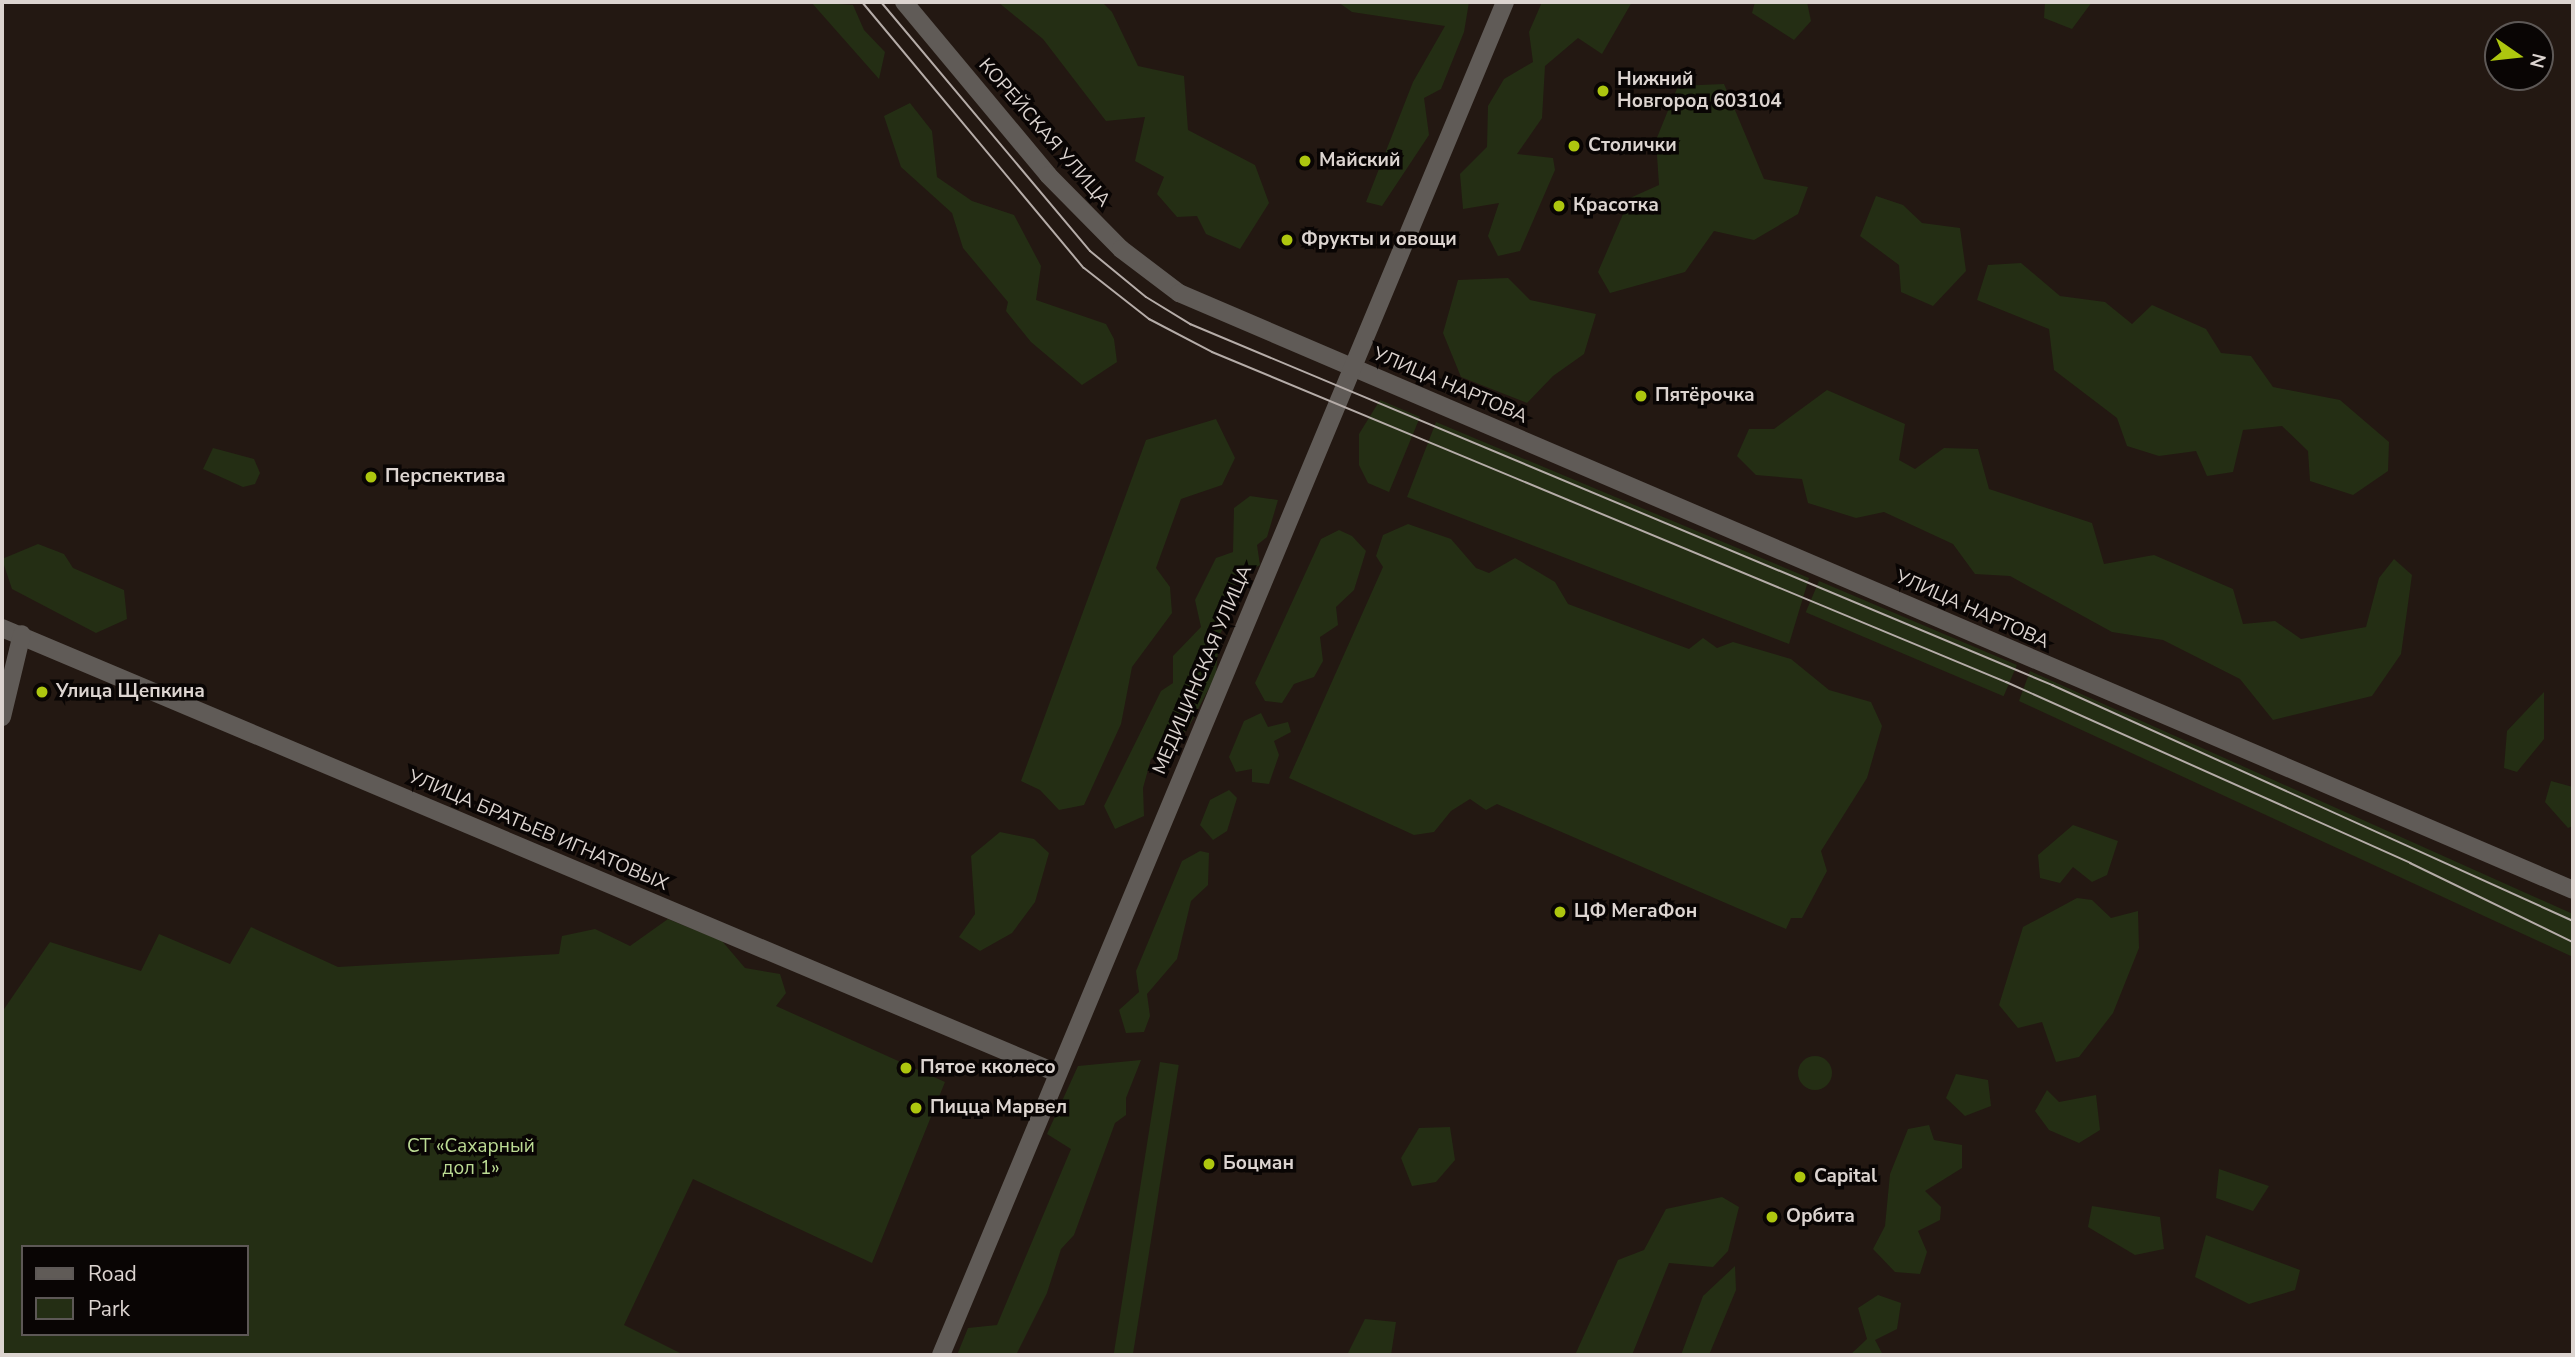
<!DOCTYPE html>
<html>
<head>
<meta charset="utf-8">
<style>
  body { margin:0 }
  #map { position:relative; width:2575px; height:1357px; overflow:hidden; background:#231812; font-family:"Nunito Sans",sans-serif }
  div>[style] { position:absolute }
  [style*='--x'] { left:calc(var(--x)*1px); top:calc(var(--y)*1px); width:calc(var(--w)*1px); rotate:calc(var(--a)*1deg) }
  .green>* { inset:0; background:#242e14; transform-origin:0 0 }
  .round { border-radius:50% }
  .minor>* { height:18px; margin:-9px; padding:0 9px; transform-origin:9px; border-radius:9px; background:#605b57 }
  .tram>* { height:2px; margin:-1px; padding:0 1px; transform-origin:1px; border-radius:1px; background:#b5aca8 }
  .dots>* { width:19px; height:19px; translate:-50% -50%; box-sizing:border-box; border:4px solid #090504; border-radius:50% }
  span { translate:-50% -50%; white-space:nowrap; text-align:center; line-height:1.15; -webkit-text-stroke:7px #090504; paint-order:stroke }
  .poi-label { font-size:19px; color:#dcd4d0; font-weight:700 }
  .left { translate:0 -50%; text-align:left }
  .street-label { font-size:19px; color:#dcd4d0 }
  .park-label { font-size:19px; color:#bcdb94 }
  .frame { position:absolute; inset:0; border:4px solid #dcd4d0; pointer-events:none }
  .legend { position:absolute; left:21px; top:1245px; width:228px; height:91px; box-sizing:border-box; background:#090504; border:2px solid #5d5856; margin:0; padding:9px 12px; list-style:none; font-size:21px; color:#dcd4d0 }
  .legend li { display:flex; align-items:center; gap:14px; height:35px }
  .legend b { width:35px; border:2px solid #5d5856 }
  .north { position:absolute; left:2484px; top:21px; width:70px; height:70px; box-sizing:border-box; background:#090504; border:2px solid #5d5856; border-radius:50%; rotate:104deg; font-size:19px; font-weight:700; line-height:28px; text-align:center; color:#dcd4d0 }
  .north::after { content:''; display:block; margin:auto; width:24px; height:32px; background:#adc60f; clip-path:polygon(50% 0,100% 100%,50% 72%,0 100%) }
</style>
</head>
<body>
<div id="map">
  <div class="green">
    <i style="clip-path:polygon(811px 2px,853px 5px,864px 30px,885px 52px,879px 79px)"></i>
    <i style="clip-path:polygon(998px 2px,1102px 2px,1112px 12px,1138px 66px,1184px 76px,1188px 130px,1255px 165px,1269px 203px,1240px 249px,1206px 234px,1197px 216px,1177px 217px,1157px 194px,1164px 177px,1135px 161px,1145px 117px,1106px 121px,1043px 39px)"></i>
    <i style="clip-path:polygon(1338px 2px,1469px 2px,1464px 32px,1441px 89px,1424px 98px,1429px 135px,1382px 206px,1366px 202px,1413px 82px,1445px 26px,1352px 12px)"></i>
    <i style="clip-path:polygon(1542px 2px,1632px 2px,1602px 54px,1578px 38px,1545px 66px,1542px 118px,1517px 154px,1553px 158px,1555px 170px,1520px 251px,1498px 256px,1488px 236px,1499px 203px,1463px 209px,1460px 174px,1487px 147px,1488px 106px,1504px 79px,1533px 62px,1529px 32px)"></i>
    <i style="clip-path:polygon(1755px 2px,1807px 2px,1811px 21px,1794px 40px,1752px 13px)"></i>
    <i style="clip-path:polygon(2045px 2px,2092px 2px,2072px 29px,2044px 18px)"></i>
    <i style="clip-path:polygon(1724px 84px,1764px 179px,1808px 187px,1798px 214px,1754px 240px,1714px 231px,1685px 272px,1610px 293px,1598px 272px,1630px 198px,1659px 185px,1656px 140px,1678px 86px)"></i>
    <i style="clip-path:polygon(910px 103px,932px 131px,937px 177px,972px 201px,1014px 215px,1041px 266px,1036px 300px,1106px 324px,1114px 339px,1117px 362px,1082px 385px,1031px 342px,1006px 311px,1008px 302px,963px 248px,952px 213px,901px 167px,884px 116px)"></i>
    <i style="clip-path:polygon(1876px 196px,1903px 205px,1922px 223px,1960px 228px,1966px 271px,1933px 306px,1901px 292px,1899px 265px,1860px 236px)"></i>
    <i style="clip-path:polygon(2021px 263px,2060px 296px,2105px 302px,2132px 324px,2152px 305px,2206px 329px,2221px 353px,2251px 356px,2273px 387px,2340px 400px,2389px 442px,2388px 471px,2353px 495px,2310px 481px,2308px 451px,2282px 426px,2243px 430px,2233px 472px,2207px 476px,2196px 451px,2159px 456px,2127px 446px,2117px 418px,2054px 370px,2049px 329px,1977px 300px,1988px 265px)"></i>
    <i style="clip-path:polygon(1508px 278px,1530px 300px,1596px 314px,1584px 354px,1553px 376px,1527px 403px,1461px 377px,1443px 333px,1458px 280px)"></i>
    <i style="clip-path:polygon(1827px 390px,1905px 424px,1899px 460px,1915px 469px,1944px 448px,1978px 449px,1989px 489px,2092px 523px,2104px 564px,2154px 555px,2233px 589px,2243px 624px,2275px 621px,2301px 639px,2366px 627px,2379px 578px,2394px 559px,2412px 575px,2401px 654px,2372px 696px,2273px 720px,2240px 679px,2163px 640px,2112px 632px,2010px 576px,1975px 574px,1953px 544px,1884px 512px,1856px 518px,1808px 503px,1802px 479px,1756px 475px,1737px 456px,1749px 429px,1774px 429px)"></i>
    <i style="clip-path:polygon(1380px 400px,1420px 417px,1389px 492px,1368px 483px,1359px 465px,1359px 434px)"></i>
    <i style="clip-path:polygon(1216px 419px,1235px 458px,1222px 485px,1181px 499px,1156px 568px,1170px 587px,1172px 613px,1132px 667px,1121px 724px,1084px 805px,1059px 810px,1040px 790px,1021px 781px,1146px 440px)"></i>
    <i style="clip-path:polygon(1436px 422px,1809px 578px,1789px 644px,1407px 497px)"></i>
    <i style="clip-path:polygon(213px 448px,254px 459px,260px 473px,255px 484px,243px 487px,203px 469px)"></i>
    <i style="clip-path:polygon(1250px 496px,1278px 500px,1267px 537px,1257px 545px,1260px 565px,1236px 578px,1233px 610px,1219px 636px,1216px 675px,1187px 730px,1151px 759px,1143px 788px,1144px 816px,1115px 829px,1104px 806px,1161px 691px,1173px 683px,1173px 656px,1201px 627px,1195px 600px,1216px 558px,1233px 552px,1234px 508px)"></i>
    <i style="clip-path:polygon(1408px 524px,1451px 539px,1476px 568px,1489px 573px,1515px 558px,1555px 582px,1568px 604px,1689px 649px,1703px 638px,1717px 648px,1733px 642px,1791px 659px,1829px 690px,1871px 702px,1882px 726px,1867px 778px,1821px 851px,1827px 871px,1802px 918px,1791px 918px,1786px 929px,1497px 804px,1486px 810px,1470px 799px,1451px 811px,1434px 832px,1414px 835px,1289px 778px,1383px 567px,1376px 556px,1383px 535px)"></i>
    <i style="clip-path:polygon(1339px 530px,1352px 536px,1366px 551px,1354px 590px,1336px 607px,1338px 625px,1320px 637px,1323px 661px,1314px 677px,1294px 684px,1282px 703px,1265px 701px,1255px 683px,1321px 539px)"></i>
    <i style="clip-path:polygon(38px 544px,64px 554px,73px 568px,124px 590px,127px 619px,96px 633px,12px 589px,2px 559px)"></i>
    <i style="left:1819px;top:581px;width:215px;height:34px;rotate:23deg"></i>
    <i style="clip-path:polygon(2030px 671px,2573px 914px,2573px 957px,2019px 701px)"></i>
    <i style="clip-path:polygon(2544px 692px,2544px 739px,2517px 772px,2504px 768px,2507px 731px)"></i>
    <i style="clip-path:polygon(1261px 713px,1268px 727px,1288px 722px,1291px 732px,1274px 741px,1279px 755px,1269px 784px,1252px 782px,1252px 769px,1236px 772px,1229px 757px,1244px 721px)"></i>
    <i style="clip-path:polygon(2551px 781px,2573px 787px,2573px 826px,2568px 828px,2545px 802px)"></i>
    <i style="clip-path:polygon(1229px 790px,1237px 798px,1227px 831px,1213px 840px,1200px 825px,1210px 800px)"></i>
    <i style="clip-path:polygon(2073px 825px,2118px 841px,2107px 875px,2092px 882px,2073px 867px,2060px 883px,2040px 878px,2038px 855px)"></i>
    <i style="clip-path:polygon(1000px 832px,1034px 839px,1049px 853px,1035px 902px,1012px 933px,980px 951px,959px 937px,975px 914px,971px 856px)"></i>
    <i style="clip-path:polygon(1200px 851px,1209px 853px,1208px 885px,1191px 901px,1177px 959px,1147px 994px,1150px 1016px,1144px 1032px,1126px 1033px,1119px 1010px,1139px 992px,1136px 971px,1182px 861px)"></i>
    <i style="clip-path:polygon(2077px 898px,2092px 900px,2111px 918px,2138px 911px,2139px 948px,2113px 1013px,2079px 1057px,2056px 1062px,2042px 1022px,2018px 1028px,1999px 1005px,2023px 927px)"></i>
    <i style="clip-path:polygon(evenodd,668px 919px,722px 941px,745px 968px,780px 974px,786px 993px,776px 1006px,945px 1082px,872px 1263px,693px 1179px,624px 1325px,684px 1355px,2px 1355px,2px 1012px,50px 942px,141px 971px,159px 934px,230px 964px,251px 927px,338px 967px,559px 954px,562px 936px,595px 929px,630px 946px,668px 919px,23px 1247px,247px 1247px,247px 1334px,23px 1334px,23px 1247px)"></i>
    <i class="round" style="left:1798px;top:1056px;width:34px;height:34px"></i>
    <i style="clip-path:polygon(1141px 1060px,1126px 1098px,1126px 1115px,1115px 1123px,1074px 1235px,1061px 1249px,1047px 1293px,1016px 1355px,957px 1355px,968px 1328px,997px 1325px,1071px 1149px,1047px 1134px,1078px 1066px)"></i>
    <i style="left:1160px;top:1062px;width:19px;height:319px;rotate:9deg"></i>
    <i style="clip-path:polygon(1956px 1074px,1988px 1080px,1991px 1106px,1965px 1116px,1946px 1098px)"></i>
    <i style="clip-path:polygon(2047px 1090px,2059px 1102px,2096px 1095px,2100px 1130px,2079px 1143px,2049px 1130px,2035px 1111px)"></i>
    <i style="clip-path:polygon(1929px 1125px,1934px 1140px,1962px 1145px,1962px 1168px,1925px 1191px,1941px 1207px,1940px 1220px,1918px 1231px,1927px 1252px,1920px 1274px,1895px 1272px,1873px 1249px,1885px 1226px,1890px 1174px,1908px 1129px)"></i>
    <i style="clip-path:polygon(1450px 1127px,1455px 1160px,1436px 1182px,1412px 1186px,1401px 1158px,1419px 1128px)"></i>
    <i style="clip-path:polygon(2219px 1169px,2269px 1186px,2253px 1211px,2216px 1198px)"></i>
    <i style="clip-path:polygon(1722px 1197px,1739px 1207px,1728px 1251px,1713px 1267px,1669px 1263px,1632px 1355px,1575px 1355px,1618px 1260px,1644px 1250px,1666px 1209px)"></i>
    <i style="clip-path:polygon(2092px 1206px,2160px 1217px,2164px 1249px,2135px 1255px,2088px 1227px)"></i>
    <i style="clip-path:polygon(2206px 1235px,2300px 1270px,2295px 1290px,2249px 1304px,2195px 1277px)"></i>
    <i style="clip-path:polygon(1735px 1266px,1736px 1290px,1709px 1355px,1681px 1355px,1703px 1296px)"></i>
    <i style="clip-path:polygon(1878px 1295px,1901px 1303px,1897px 1329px,1875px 1340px,1883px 1355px,1850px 1355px,1867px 1339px,1858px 1308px)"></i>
    <i style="clip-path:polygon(1365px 1319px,1396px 1322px,1391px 1355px,1347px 1355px)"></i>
  </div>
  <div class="minor">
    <i style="--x:904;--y:2;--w:225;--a:50.2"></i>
    <i style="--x:1048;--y:175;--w:104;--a:45.4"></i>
    <i style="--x:1121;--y:249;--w:73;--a:37.2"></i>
    <i style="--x:1179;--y:293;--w:1516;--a:23.18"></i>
    <i style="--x:2;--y:628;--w:1145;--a:22.87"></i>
    <i style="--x:2;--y:717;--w:85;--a:-76.5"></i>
    <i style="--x:941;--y:1355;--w:1466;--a:-67.37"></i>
  </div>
  <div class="tram">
    <i style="--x:862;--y:2;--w:346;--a:50.2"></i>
    <i style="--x:1084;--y:268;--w:83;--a:38.1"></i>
    <i style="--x:1149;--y:319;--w:71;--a:27.6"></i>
    <i style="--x:1212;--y:352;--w:860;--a:22.57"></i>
    <i style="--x:2006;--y:682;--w:443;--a:24.1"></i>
    <i style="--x:2410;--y:863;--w:181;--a:25.9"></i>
    <i style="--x:881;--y:2;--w:325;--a:50"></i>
    <i style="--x:1090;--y:251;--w:72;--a:39.4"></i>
    <i style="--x:1146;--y:297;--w:52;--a:31.5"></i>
    <i style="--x:1190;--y:324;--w:935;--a:22.72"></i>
    <i style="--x:2052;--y:685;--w:572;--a:24.37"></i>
  </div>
  <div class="dots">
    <i style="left:1603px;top:91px;background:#adc60f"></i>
    <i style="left:1574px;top:146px;background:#adc60f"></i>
    <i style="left:1305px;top:161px;background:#adc60f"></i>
    <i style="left:1559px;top:206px;background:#adc60f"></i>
    <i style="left:1287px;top:240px;background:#adc60f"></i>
    <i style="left:1641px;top:396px;background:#adc60f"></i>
    <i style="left:371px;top:477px;background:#adc60f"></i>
    <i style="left:42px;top:692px;background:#adc60f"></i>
    <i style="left:1560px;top:912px;background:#adc60f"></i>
    <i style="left:906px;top:1068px;background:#adc60f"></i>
    <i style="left:916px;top:1108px;background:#adc60f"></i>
    <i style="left:1209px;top:1164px;background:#adc60f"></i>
    <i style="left:1800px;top:1177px;background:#adc60f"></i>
    <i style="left:1772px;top:1217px;background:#adc60f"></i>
  </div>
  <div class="poi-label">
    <span class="left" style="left:1617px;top:91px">Нижний<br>Новгород 603104</span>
    <span class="left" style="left:1588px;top:146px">Столички</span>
    <span class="left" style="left:1319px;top:161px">Майский</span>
    <span class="left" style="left:1573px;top:206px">Красотка</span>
    <span class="left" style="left:1301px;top:240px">Фрукты и овощи</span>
    <span class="left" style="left:1655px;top:396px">Пятёрочка</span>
    <span class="left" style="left:385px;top:477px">Перспектива</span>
    <span class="left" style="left:56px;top:692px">Улица Щепкина</span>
    <span class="left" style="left:1574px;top:912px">ЦФ МегаФон</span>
    <span class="left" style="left:920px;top:1068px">Пятое кколесо</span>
    <span class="left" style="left:930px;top:1108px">Пицца Марвел</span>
    <span class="left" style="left:1223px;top:1164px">Боцман</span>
    <span class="left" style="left:1814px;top:1177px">Capital</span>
    <span class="left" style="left:1786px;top:1217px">Орбита</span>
  </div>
  <div class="street-label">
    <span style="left:1044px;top:133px;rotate:49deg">КОРЕЙСКАЯ УЛИЦА</span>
    <span style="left:1450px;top:386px;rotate:23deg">УЛИЦА НАРТОВА</span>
    <span style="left:1972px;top:610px;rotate:24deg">УЛИЦА НАРТОВА</span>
    <span style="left:1203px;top:670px;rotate:-67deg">МЕДИЦИНСКАЯ УЛИЦА</span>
    <span style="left:538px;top:831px;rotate:23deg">УЛИЦА БРАТЬЕВ ИГНАТОВЫХ</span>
  </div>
  <div class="park-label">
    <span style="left:471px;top:1158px">СТ «Сахарный<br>дол 1»</span>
  </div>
  <div class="frame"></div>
  <ul class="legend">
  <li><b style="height:9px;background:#605b57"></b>Road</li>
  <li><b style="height:19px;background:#242e14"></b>Park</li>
  </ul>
  <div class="north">N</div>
</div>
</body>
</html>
